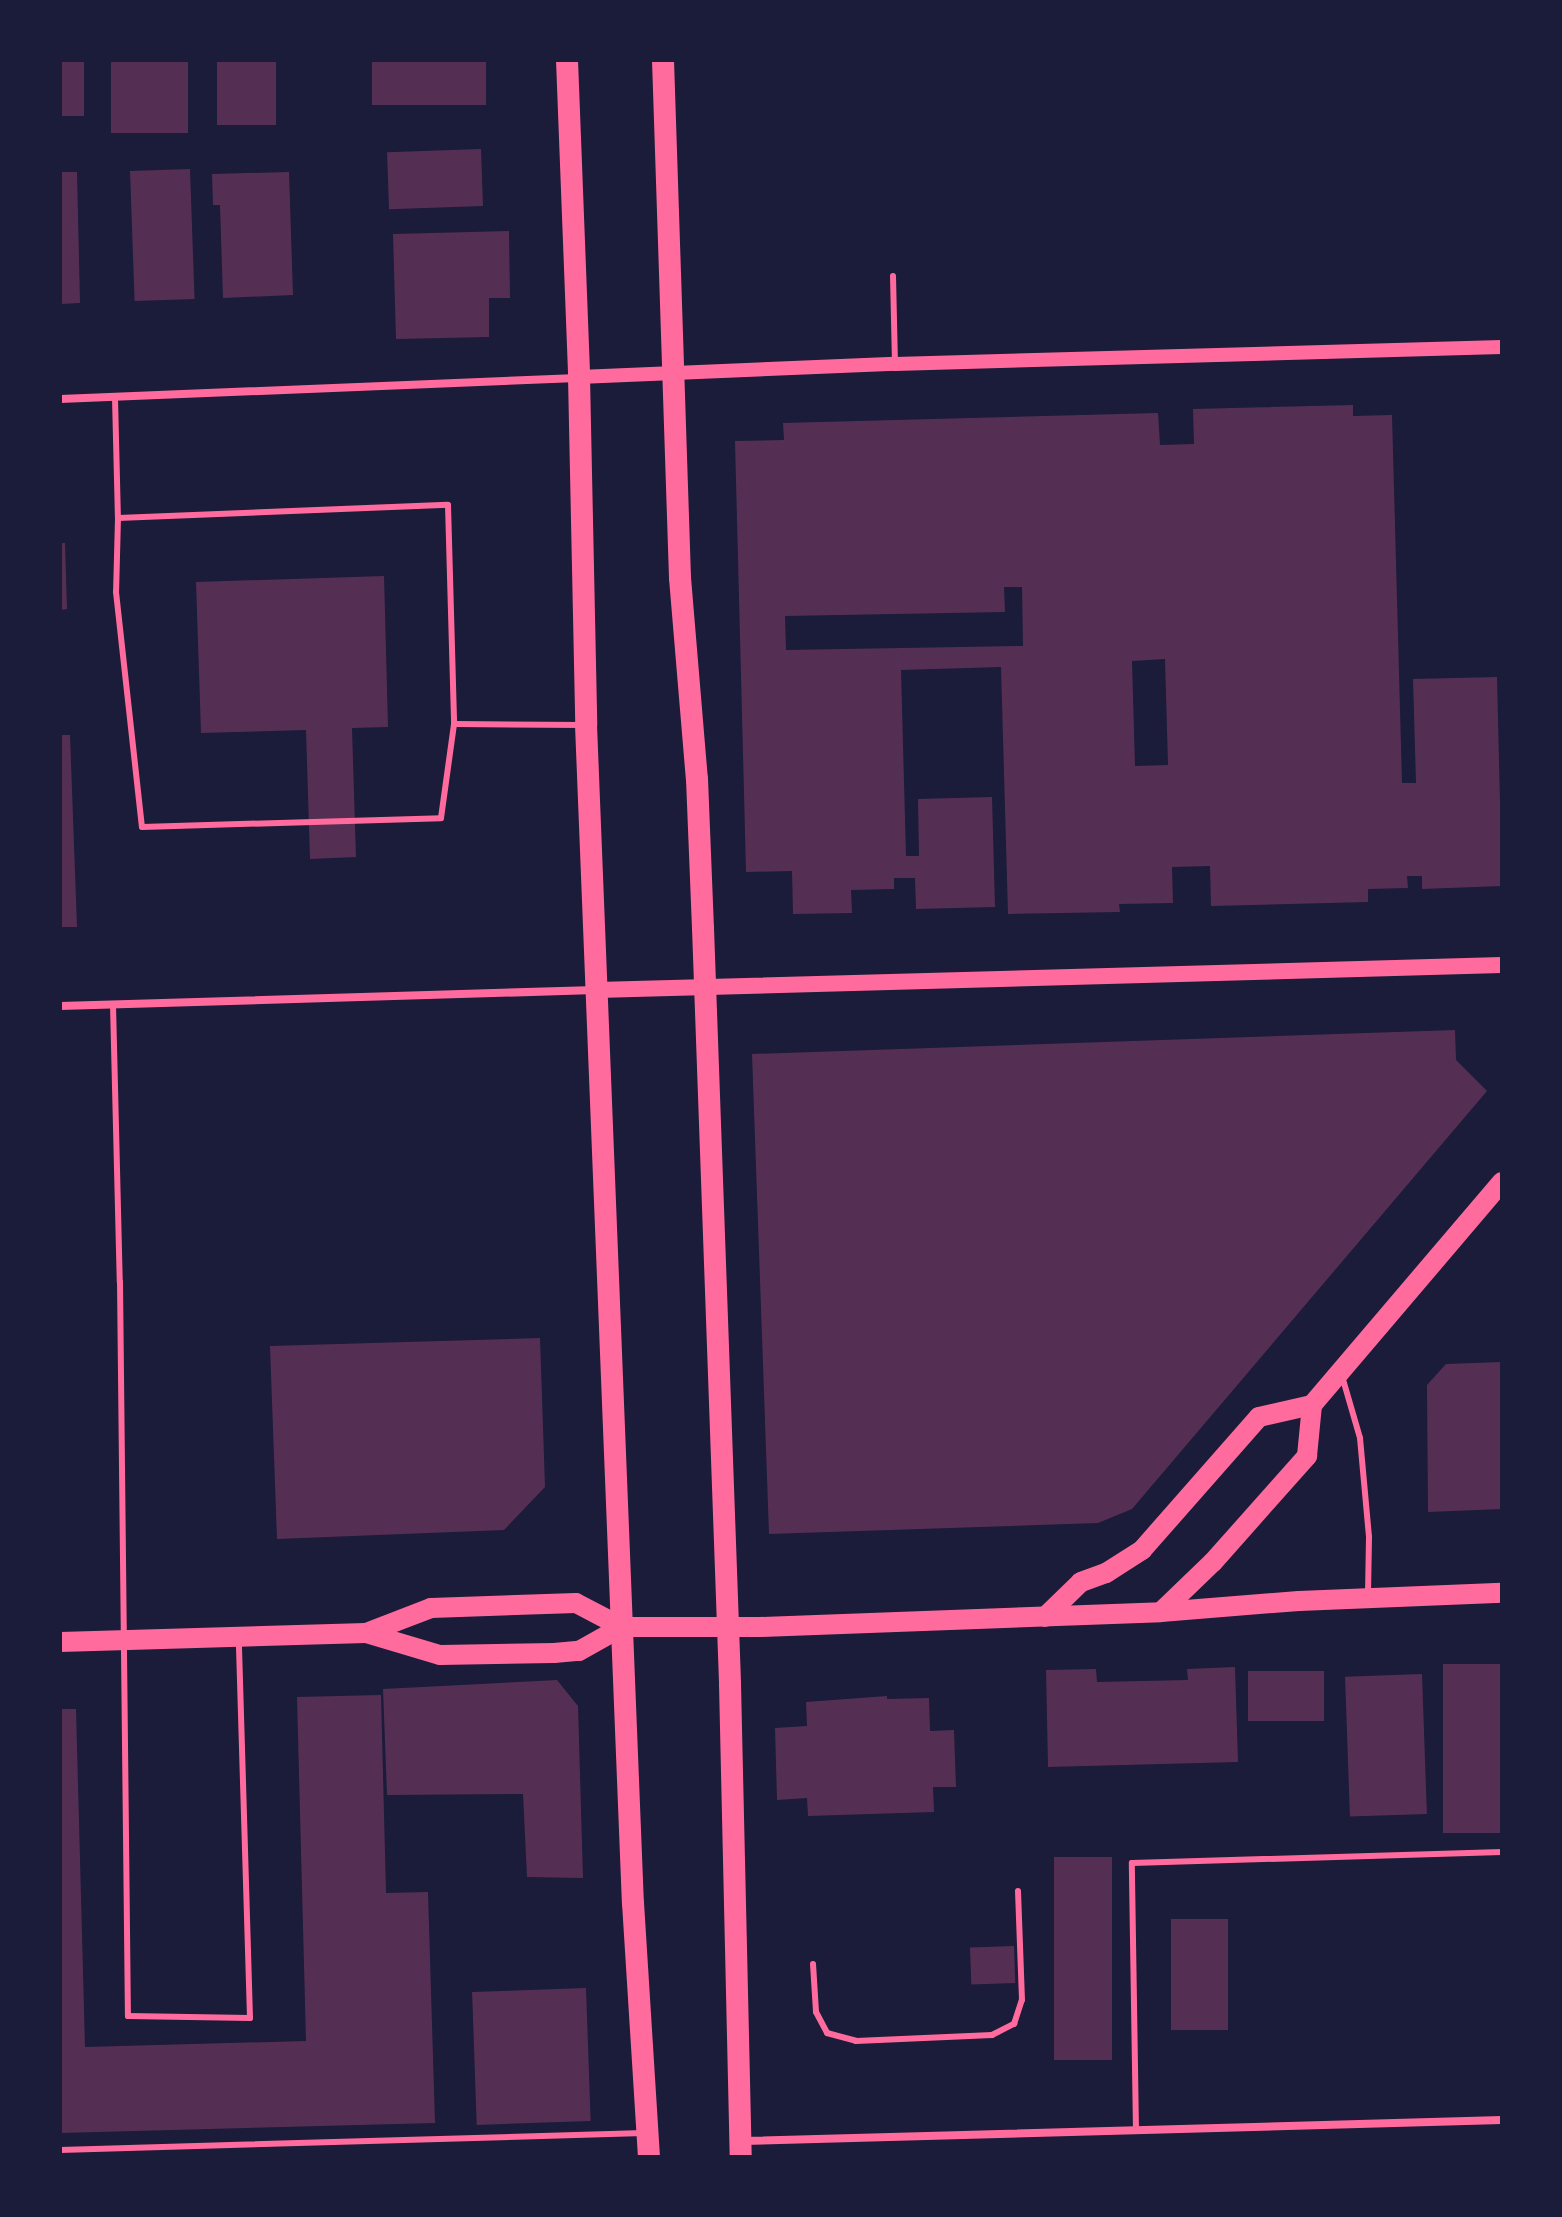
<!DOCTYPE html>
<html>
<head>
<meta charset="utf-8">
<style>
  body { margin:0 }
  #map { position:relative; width:1562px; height:2217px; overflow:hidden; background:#1b1b3a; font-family:"Work Sans",sans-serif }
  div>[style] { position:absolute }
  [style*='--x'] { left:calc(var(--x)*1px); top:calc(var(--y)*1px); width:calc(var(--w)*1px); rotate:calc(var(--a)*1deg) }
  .building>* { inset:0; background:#542f53; transform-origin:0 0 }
  .service>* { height:6px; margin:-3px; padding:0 3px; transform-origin:3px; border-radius:3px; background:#ff6b9d }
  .minor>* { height:8px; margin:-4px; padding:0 4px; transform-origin:4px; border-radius:4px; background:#ff6b9d }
  .tertiary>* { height:14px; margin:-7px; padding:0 7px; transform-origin:7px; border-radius:7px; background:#ff6b9d }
  .secondary>* { height:16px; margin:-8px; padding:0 8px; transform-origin:8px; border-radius:8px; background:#ff6b9d }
  .primary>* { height:20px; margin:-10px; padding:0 10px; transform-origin:10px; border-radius:10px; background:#ff6b9d }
  .trunk>* { height:22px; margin:-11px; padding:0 11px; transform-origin:11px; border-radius:11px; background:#ff6b9d }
  span { translate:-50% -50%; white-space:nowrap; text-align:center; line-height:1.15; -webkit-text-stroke:7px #1b1b3a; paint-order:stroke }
  .frame { position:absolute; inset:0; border:62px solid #1b1b3a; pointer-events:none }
</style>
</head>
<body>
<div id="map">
  <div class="building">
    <i style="left:60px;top:60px;width:24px;height:56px"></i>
    <i style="left:111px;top:60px;width:77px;height:73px"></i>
    <i style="left:217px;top:60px;width:59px;height:65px"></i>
    <i style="left:372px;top:60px;width:114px;height:45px"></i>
    <i style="left:481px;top:149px;width:57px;height:94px;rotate:88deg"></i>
    <i style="left:190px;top:169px;width:130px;height:60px;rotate:88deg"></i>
    <i style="clip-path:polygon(60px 172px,77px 172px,80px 303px,60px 304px)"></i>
    <i style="clip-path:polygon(289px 172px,293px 295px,223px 298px,220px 205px,213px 205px,212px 174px)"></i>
    <i style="clip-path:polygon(509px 231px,510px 298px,489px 298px,489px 337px,396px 339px,393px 234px)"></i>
    <i style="clip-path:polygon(evenodd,1353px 405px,1353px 416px,1392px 415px,1402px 783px,1416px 783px,1413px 679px,1497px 677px,1502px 886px,1422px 889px,1422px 876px,1407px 876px,1408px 888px,1368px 889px,1368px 902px,1211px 906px,1210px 866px,1172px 867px,1173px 903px,1119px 904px,1120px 912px,1008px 914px,1001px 667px,901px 670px,906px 856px,919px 856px,918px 799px,992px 797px,995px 907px,916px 909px,915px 878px,894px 878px,894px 889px,851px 890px,852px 913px,793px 914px,792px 871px,746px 872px,735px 441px,784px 440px,783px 423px,1158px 413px,1160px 445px,1194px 444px,1193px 409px,1353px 405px,1004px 587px,1022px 587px,1023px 646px,786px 650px,785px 616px,1005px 612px,1004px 587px,1353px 405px,1165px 659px,1168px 765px,1135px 766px,1132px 661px,1165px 659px)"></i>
    <i style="clip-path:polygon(60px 543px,65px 543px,67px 609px,60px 610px)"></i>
    <i style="clip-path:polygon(384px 576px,388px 727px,352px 728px,356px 857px,310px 859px,306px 730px,201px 733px,196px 582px)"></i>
    <i style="clip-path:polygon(60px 735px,70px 735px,77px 927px,60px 927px)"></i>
    <i style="clip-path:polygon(1455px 1030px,1456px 1060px,1487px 1091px,1132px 1509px,1098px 1523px,769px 1534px,752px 1054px)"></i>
    <i style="clip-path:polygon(540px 1338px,545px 1487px,504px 1530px,277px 1539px,270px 1346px)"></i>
    <i style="clip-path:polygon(1502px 1362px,1502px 1509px,1428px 1512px,1427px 1385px,1446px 1364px)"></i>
    <i style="left:1502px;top:1664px;width:169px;height:59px;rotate:90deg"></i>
    <i style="clip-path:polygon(1235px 1667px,1238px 1762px,1048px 1767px,1046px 1670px,1096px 1669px,1097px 1682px,1188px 1680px,1187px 1669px)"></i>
    <i style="left:1248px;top:1671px;width:76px;height:50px"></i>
    <i style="left:1422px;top:1674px;width:140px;height:77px;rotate:88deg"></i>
    <i style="clip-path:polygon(557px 1680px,578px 1706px,583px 1878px,527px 1877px,523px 1794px,387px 1795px,383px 1689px)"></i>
    <i style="clip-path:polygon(381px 1695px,386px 1893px,428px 1892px,435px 2123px,60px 2133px,60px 1709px,76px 1709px,85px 2047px,306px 2041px,297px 1697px)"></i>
    <i style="clip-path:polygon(887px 1696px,887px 1699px,929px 1698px,930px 1731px,954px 1730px,956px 1787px,933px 1787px,934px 1812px,808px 1816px,807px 1798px,777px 1800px,775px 1728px,807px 1726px,806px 1702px)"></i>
    <i style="left:1054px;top:1857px;width:58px;height:203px"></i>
    <i style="left:1171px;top:1919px;width:57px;height:111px"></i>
    <i style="left:1014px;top:1946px;width:37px;height:44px;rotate:88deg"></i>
    <i style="left:586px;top:1988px;width:133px;height:114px;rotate:88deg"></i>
  </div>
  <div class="service">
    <i style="--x:893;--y:276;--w:88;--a:88.7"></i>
    <i style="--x:115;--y:398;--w:120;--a:88.6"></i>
    <i style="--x:118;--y:518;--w:330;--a:-2.3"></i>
    <i style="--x:448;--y:505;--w:219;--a:88.4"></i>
    <i style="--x:454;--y:724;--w:129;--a:0.4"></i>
    <i style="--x:118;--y:518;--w:74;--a:91.5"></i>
    <i style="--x:116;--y:592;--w:236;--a:83.7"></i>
    <i style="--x:142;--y:827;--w:299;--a:-1.7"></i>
    <i style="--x:441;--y:818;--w:95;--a:-82.1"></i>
    <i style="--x:113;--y:1005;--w:277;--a:88.6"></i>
    <i style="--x:120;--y:1282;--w:734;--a:89.38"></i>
    <i style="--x:128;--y:2016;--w:122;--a:0.9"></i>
    <i style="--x:250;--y:2018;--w:378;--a:-91.7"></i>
    <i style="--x:1342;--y:1376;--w:65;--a:73.8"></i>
    <i style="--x:1360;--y:1438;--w:99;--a:84.8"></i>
    <i style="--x:1369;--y:1537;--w:57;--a:91"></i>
    <i style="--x:813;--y:1964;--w:48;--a:86.4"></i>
    <i style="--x:816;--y:2012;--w:24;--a:62"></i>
    <i style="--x:827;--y:2033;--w:30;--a:15"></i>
    <i style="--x:856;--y:2041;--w:136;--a:-2.5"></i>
    <i style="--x:992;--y:2035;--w:25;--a:-27"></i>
    <i style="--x:1014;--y:2024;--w:25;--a:-72"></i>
    <i style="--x:1022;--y:2000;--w:109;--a:-92.1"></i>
    <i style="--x:1136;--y:2131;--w:268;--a:-90.9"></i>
    <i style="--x:1132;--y:1863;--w:370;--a:-1.7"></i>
    <i style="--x:60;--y:2150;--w:584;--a:-1.67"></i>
  </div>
  <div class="minor">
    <i style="--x:60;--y:399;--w:518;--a:-2.32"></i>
    <i style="--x:60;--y:1006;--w:536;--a:-1.71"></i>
    <i style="--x:743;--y:2141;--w:759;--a:-1.58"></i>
  </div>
  <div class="tertiary">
    <i style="--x:579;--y:377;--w:316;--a:-2.4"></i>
    <i style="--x:895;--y:364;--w:607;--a:-1.6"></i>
  </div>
  <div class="secondary">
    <i style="--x:597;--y:990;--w:905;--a:-1.58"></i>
  </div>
  <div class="primary">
    <i style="--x:1161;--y:1612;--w:72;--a:-43.9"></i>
    <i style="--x:1213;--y:1562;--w:142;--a:-48.4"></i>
    <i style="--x:1307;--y:1456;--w:51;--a:-84.4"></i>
    <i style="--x:1312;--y:1405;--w:293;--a:-49.6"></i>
    <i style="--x:1045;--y:1617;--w:50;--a:-44.2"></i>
    <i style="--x:1081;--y:1582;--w:27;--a:-20"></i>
    <i style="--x:1106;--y:1573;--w:43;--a:-32.6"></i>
    <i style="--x:1142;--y:1550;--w:177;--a:-48.7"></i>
    <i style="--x:1259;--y:1417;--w:54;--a:-12.8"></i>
    <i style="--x:366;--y:1633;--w:70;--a:-21"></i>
    <i style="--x:431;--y:1608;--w:145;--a:-2"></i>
    <i style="--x:576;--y:1603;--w:52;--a:27.6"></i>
    <i style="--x:622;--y:1627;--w:138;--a:0"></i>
    <i style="--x:760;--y:1627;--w:401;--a:-2.1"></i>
    <i style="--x:1161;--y:1612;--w:138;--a:-4.6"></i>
    <i style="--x:1299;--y:1601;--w:203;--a:-2.3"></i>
    <i style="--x:60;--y:1642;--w:306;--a:-1.7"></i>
    <i style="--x:366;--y:1633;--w:77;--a:16.6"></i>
    <i style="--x:440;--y:1655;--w:114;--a:-1"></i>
    <i style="--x:554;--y:1653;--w:25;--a:-5"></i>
    <i style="--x:579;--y:1651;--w:49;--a:-29.2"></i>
  </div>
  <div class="trunk">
    <i style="--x:567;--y:60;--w:317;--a:87.8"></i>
    <i style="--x:579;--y:377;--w:348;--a:88.8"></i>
    <i style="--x:586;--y:725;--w:1179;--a:87.72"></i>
    <i style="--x:633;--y:1903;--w:255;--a:86.4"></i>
    <i style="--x:663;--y:60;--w:518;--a:88.12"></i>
    <i style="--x:680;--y:578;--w:202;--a:85.2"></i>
    <i style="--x:697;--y:779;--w:149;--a:87.7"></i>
    <i style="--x:703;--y:928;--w:756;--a:87.95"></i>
    <i style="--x:730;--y:1684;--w:473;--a:88.7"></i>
  </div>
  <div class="frame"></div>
</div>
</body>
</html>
